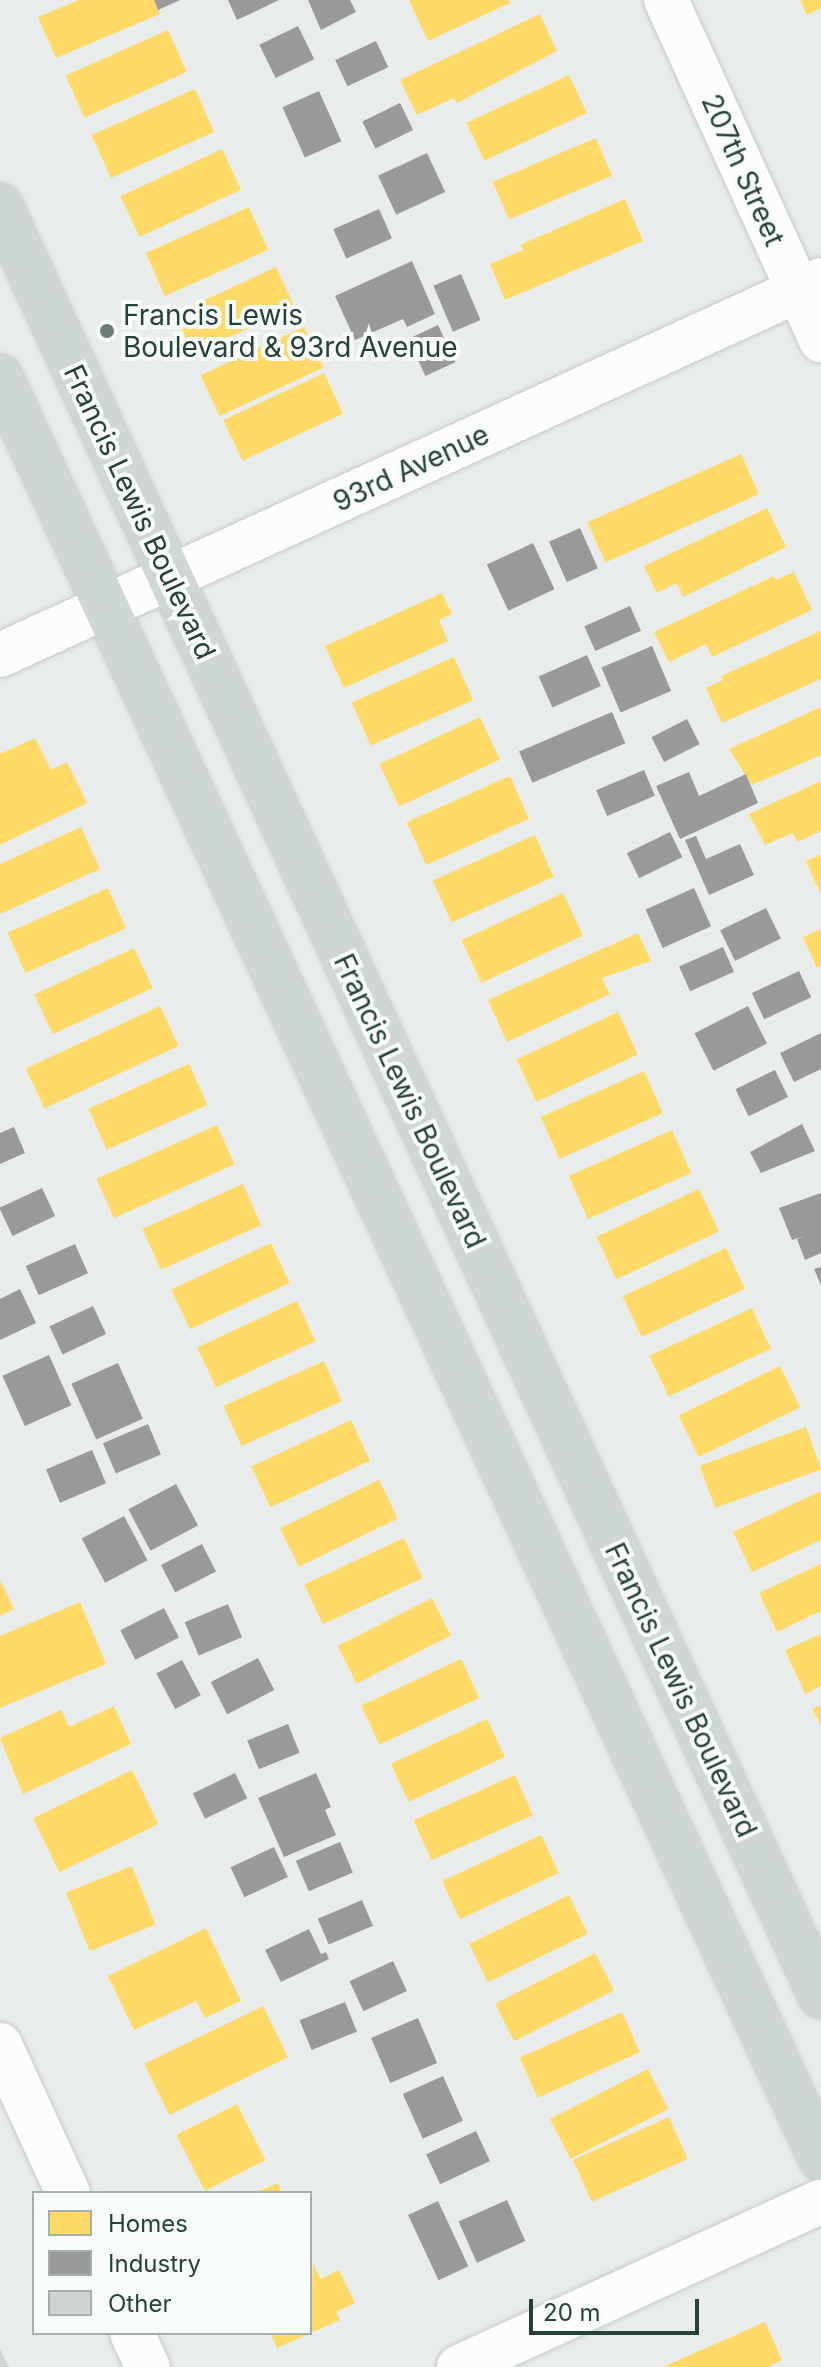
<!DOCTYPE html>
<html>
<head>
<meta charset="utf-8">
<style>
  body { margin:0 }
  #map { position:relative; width:821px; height:2367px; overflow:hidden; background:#e8edeb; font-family:Inter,sans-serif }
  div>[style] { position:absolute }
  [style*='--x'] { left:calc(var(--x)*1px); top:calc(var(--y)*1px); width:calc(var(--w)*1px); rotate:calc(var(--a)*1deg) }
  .homes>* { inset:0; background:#ffd966; transform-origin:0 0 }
  .industry>* { inset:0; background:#999; transform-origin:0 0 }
  .building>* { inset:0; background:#cfd4d2 }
  .roads { filter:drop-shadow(0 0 2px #c5cac8) drop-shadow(0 0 2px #c5cac8) }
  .minor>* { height:44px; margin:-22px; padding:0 22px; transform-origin:22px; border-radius:22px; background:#fcfcfc }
  .primary>* { height:44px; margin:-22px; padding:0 22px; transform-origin:22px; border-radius:22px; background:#cfd7d5 }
  .dots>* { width:22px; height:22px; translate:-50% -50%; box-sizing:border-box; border:4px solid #f7fbf9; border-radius:50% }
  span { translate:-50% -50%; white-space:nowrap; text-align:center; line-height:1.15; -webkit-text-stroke:8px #f7fbf9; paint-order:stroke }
  .street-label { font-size:28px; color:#24423a }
  .poi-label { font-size:28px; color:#24423a }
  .left { translate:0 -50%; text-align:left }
  .legend { position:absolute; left:32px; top:2191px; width:280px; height:144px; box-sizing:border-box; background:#f7fbf9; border:2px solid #a3b1ad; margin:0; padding:10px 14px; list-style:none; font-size:24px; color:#24423a }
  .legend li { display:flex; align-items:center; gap:16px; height:40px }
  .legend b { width:40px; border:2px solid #a3b1ad }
  .scale { position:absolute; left:529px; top:2299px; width:170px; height:36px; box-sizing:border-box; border:4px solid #24423a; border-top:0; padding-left:10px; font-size:24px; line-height:28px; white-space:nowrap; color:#24423a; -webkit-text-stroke:6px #f7fbf9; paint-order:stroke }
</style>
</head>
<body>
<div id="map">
  <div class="homes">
    <i style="clip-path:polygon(79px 0,154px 0,160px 14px,56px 58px,38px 17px)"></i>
    <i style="clip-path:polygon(409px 0,509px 0,510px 3px,428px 41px)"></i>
    <i style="clip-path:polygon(800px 0,821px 0,821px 8px,807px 15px)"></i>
    <i style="clip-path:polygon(540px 14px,557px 51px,457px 103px,454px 98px,417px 115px,400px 80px)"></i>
    <i style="left:168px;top:30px;width:46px;height:112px;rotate:66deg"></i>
    <i style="left:569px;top:75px;width:42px;height:113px;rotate:65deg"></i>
    <i style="left:195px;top:89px;width:47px;height:113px;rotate:66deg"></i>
    <i style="left:596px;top:138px;width:41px;height:112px;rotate:67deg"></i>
    <i style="left:222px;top:149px;width:45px;height:112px;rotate:65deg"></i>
    <i style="clip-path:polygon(625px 199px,643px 241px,505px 300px,490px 264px,523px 250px,520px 245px)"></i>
    <i style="left:249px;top:207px;width:47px;height:113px;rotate:66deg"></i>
    <i style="left:276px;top:267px;width:44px;height:112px;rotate:65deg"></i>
    <i style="left:304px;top:327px;width:45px;height:114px;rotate:65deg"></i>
    <i style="left:324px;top:373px;width:45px;height:111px;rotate:65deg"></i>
    <i style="left:741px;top:454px;width:44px;height:168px;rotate:66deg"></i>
    <i style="clip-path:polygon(767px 508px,786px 547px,683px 597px,677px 583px,657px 593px,644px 566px)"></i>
    <i style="clip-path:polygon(794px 572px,812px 610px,712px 657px,706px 644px,669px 662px,654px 632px,774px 576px,776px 580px)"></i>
    <i style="clip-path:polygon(442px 593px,452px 614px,439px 620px,448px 641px,344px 688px,325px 646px)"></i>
    <i style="clip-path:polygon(821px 631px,821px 679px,722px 723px,706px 688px,723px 680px,721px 676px)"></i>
    <i style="left:454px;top:657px;width:47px;height:112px;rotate:66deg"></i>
    <i style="clip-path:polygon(821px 707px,821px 755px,752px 785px,729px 749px)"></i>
    <i style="left:480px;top:717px;width:47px;height:111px;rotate:65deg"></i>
    <i style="clip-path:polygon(35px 738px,51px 770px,67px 762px,87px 803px,0 845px,0 754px)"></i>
    <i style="left:510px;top:776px;width:47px;height:113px;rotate:66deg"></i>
    <i style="clip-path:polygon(821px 781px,821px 831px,797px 842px,793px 833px,765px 845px,749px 814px)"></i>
    <i style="clip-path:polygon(81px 827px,100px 869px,0 914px,0 864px)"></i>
    <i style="left:535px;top:835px;width:46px;height:112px;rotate:66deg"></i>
    <i style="clip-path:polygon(821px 855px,821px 895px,806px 861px)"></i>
    <i style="left:108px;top:888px;width:44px;height:110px;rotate:66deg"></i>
    <i style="left:563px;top:893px;width:47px;height:112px;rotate:65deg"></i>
    <i style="clip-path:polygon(821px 929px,821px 966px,817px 968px,803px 937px)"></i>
    <i style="clip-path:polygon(638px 933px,651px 961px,602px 978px,610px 994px,507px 1042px,488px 1000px)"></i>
    <i style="left:134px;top:948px;width:44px;height:110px;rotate:65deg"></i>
    <i style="left:160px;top:1006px;width:44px;height:148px;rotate:65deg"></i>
    <i style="left:618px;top:1012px;width:47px;height:112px;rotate:65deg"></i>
    <i style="left:189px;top:1064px;width:45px;height:110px;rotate:66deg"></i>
    <i style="left:644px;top:1071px;width:46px;height:113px;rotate:66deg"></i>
    <i style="left:217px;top:1125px;width:43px;height:132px;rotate:66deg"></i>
    <i style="left:672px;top:1130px;width:47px;height:113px;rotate:66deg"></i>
    <i style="left:243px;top:1184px;width:45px;height:110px;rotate:66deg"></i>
    <i style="left:699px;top:1189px;width:47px;height:113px;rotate:65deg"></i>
    <i style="left:271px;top:1243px;width:44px;height:110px;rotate:65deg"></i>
    <i style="left:726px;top:1248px;width:45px;height:114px;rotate:65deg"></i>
    <i style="left:297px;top:1301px;width:44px;height:110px;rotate:65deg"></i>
    <i style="left:752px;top:1308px;width:45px;height:113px;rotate:65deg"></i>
    <i style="left:324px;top:1361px;width:44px;height:110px;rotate:66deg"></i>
    <i style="left:780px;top:1366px;width:46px;height:113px;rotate:64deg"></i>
    <i style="left:351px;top:1420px;width:45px;height:110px;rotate:65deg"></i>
    <i style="left:806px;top:1427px;width:45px;height:113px;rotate:70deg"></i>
    <i style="left:379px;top:1480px;width:43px;height:110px;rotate:64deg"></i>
    <i style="clip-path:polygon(821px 1491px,821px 1540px,752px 1572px,733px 1532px)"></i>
    <i style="left:404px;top:1538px;width:44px;height:110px;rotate:65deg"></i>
    <i style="clip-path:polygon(821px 1564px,821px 1611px,777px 1632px,759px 1593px)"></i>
    <i style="clip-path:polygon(0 1580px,14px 1609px,0 1616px)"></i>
    <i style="left:432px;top:1598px;width:42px;height:106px;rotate:63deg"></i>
    <i style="clip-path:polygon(80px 1602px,106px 1664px,0 1708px,0 1636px)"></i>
    <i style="clip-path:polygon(821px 1634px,821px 1686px,805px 1694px,785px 1650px)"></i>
    <i style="left:461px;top:1659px;width:43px;height:110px;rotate:65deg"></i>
    <i style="clip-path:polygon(821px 1705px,821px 1727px,813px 1709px)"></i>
    <i style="clip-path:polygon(114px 1706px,131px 1744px,23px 1794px,0 1738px,61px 1710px,69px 1727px)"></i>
    <i style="left:487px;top:1719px;width:42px;height:106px;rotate:65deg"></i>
    <i style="left:132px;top:1770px;width:60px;height:110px;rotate:64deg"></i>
    <i style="left:515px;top:1775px;width:44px;height:111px;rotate:66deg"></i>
    <i style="left:541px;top:1835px;width:42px;height:109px;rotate:65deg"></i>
    <i style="left:132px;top:1866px;width:63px;height:71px;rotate:68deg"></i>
    <i style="left:569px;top:1895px;width:43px;height:111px;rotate:64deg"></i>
    <i style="clip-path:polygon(206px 1928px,241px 2001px,205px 2018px,196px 2001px,134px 2030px,108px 1976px)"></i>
    <i style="left:595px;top:1953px;width:42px;height:112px;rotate:63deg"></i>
    <i style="left:263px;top:2006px;width:57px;height:132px;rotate:64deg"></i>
    <i style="left:622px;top:2012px;width:44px;height:112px;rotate:66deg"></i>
    <i style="left:648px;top:2069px;width:45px;height:110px;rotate:63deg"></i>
    <i style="left:237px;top:2104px;width:63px;height:68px;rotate:63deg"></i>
    <i style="left:669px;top:2117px;width:46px;height:105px;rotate:66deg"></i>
    <i style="clip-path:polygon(278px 2183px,282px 2193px,254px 2193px)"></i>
    <i style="clip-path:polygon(313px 2263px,321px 2279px,339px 2270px,355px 2303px,336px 2312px,340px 2320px,277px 2348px,270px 2333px,310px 2333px)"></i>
    <i style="clip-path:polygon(765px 2322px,782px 2360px,767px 2367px,663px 2367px)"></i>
  </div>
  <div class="industry">
    <i style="clip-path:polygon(154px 0,180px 0,158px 10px)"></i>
    <i style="clip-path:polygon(228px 0,279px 0,237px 20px)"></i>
    <i style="clip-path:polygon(308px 0,350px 0,356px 12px,321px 30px)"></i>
    <i style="left:298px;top:26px;width:37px;height:43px;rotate:64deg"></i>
    <i style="left:376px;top:41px;width:29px;height:45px;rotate:65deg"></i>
    <i style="left:319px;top:91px;width:55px;height:40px;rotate:66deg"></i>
    <i style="left:400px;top:103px;width:30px;height:42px;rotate:64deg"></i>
    <i style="left:427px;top:153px;width:43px;height:54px;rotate:65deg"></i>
    <i style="left:379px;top:209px;width:32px;height:50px;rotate:66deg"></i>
    <i style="clip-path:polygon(412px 261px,435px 314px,407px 327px,403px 319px,355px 340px,335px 296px)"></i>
    <i style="left:461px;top:274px;width:50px;height:30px;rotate:67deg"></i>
    <i style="left:438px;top:325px;width:41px;height:33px;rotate:65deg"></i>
    <i style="left:580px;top:528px;width:44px;height:34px;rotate:66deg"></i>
    <i style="left:533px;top:543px;width:51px;height:51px;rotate:65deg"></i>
    <i style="left:630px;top:606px;width:27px;height:50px;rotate:66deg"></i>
    <i style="left:652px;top:646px;width:49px;height:55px;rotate:67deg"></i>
    <i style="left:587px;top:655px;width:34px;height:53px;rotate:66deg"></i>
    <i style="left:612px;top:712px;width:34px;height:101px;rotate:67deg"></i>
    <i style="left:687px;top:719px;width:28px;height:40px;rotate:63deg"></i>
    <i style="left:644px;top:770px;width:28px;height:52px;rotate:67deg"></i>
    <i style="clip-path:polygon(689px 772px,699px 796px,746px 774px,758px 803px,680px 839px,656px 786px)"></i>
    <i style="left:670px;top:832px;width:28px;height:48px;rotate:64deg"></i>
    <i style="clip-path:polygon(696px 836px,706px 859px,740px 844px,754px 875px,709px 895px,685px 840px)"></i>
    <i style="left:694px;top:888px;width:42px;height:53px;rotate:66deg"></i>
    <i style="left:766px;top:908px;width:34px;height:51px;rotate:64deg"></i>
    <i style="left:723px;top:947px;width:27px;height:48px;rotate:66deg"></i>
    <i style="left:799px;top:971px;width:29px;height:52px;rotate:65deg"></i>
    <i style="left:748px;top:1006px;width:42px;height:60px;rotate:63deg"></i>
    <i style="clip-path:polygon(821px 1033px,821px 1069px,794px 1082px,780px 1053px)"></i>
    <i style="left:775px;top:1070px;width:30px;height:44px;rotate:64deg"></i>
    <i style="clip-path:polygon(802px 1124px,815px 1151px,761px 1173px,750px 1152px)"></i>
    <i style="clip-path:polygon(14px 1127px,25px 1153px,0 1164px,0 1133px)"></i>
    <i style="left:42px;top:1188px;width:31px;height:47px;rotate:65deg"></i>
    <i style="clip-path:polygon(821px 1193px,821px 1253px,805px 1260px,797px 1239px,804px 1236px,792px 1240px,779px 1208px)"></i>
    <i style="left:75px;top:1244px;width:32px;height:54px;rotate:66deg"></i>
    <i style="clip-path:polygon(821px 1267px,821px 1285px,814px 1269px)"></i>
    <i style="clip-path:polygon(20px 1289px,36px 1323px,0 1340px,0 1299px)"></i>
    <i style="left:93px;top:1306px;width:31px;height:48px;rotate:65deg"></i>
    <i style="left:49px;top:1355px;width:55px;height:51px;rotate:66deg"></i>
    <i style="left:118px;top:1363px;width:61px;height:51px;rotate:66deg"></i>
    <i style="left:148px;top:1424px;width:33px;height:49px;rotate:67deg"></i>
    <i style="left:92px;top:1450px;width:36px;height:50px;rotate:67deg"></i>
    <i style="left:176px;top:1484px;width:47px;height:54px;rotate:62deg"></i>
    <i style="left:124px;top:1516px;width:50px;height:48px;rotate:62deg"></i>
    <i style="left:202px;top:1544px;width:31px;height:46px;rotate:63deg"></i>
    <i style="left:228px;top:1604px;width:36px;height:47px;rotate:67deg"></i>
    <i style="left:164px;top:1608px;width:33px;height:49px;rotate:63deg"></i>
    <i style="left:258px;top:1658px;width:36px;height:53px;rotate:63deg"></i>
    <i style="left:182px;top:1660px;width:40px;height:29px;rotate:62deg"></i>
    <i style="left:288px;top:1724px;width:31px;height:44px;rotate:68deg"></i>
    <i style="left:235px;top:1773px;width:28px;height:47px;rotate:64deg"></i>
    <i style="clip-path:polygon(316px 1773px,331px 1807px,325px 1810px,336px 1835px,284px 1857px,258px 1798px)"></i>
    <i style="left:340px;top:1842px;width:33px;height:48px;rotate:67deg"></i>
    <i style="left:274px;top:1847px;width:33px;height:48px;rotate:65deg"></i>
    <i style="left:362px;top:1900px;width:28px;height:48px;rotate:67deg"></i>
    <i style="clip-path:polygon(309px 1929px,321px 1954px,326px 1952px,329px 1959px,281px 1982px,265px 1950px)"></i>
    <i style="left:393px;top:1961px;width:33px;height:48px;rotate:65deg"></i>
    <i style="left:345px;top:2002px;width:32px;height:49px;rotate:68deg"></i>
    <i style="left:418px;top:2018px;width:49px;height:51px;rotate:67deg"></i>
    <i style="left:443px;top:2076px;width:49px;height:44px;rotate:66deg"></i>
    <i style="left:476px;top:2131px;width:33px;height:55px;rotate:65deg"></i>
    <i style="left:507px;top:2200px;width:45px;height:53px;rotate:66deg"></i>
    <i style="left:438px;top:2201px;width:72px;height:33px;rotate:65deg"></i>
  </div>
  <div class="building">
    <i style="clip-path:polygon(0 2349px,9px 2367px,0 2367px)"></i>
  </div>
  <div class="roads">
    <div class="minor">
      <i style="--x:666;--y:0;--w:374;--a:65.5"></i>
      <i style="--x:0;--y:655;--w:903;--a:-24.55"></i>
      <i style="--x:0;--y:2045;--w:163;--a:65.3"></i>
      <i style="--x:132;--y:2333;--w:38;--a:65"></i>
      <i style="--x:459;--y:2367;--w:398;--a:-24.6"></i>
    </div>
    <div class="primary">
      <i style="--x:0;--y:206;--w:1969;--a:65.36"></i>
      <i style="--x:0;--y:377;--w:1961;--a:65.25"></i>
    </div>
  </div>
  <div class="dots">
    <i style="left:107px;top:331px;background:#697e78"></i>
  </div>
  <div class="street-label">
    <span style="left:743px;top:170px;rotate:66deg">207th Street</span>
    <span style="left:411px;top:468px;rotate:-25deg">93rd Avenue</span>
    <span style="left:140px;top:512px;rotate:65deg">Francis Lewis Boulevard</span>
    <span style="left:410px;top:1101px;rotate:65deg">Francis Lewis Boulevard</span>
    <span style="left:681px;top:1690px;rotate:65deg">Francis Lewis Boulevard</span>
  </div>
  <div class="poi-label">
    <span class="left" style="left:123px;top:331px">Francis Lewis<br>Boulevard &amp; 93rd Avenue</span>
  </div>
  <ul class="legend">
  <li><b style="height:22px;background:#ffd966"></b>Homes</li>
  <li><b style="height:22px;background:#999"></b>Industry</li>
  <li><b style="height:22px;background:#cfd4d2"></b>Other</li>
  </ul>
  <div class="scale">20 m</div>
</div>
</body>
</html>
